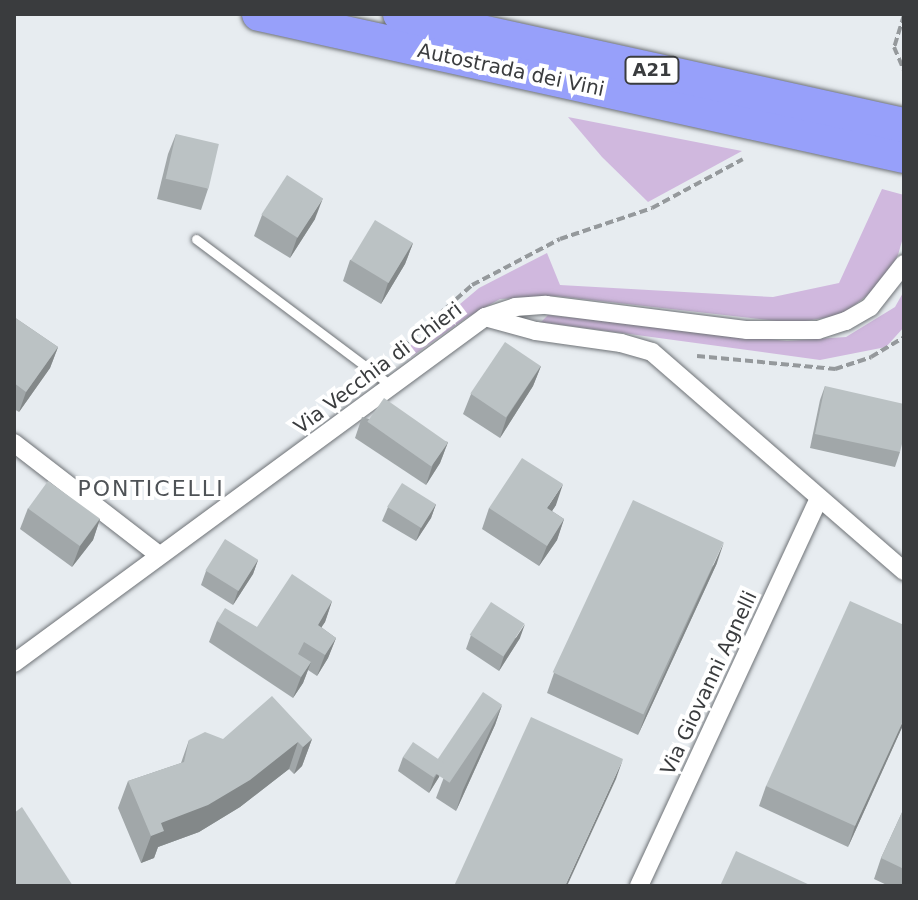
<!DOCTYPE html>
<html>
<head>
<meta charset="utf-8">
<style>
  body { margin:0 }
  #map { position:relative; width:918px; height:900px; overflow:hidden; background:#e7ecf0; font-family:"DejaVu Sans",sans-serif }
  div>[style] { position:absolute }
  [style*='--x'] { left:calc(var(--x)*1px); top:calc(var(--y)*1px); width:calc(var(--w)*1px); rotate:calc(var(--a)*1deg) }
  .green>* { inset:0; background:#d0b8de }
  .path>* { height:4px; margin-top:-2px; transform-origin:0; background:repeating-linear-gradient(90deg,#95999c 0 8px,transparent 0 12px) }
  .roads { filter:drop-shadow(0 0 2px #6e7276) drop-shadow(0 0 2px #6e7276) }
  .lane>* { height:9px; margin:-4.5px; padding:0 4.5px; transform-origin:4.5px; border-radius:4.5px; background:#fff }
  .street>* { height:18px; margin:-9px; padding:0 9px; transform-origin:9px; border-radius:9px; background:#fff }
  .highway>* { height:34px; margin:-17px; padding:0 17px; transform-origin:17px; border-radius:17px; background:#97a0fa }
  .wall>* { inset:0; background:#a1a7a9 }
  .shaded-wall>* { inset:0; background:#838889 }
  .building>* { inset:0; background:#bbc2c4; transform-origin:0 0 }
  span { translate:-50% -50%; white-space:nowrap; text-align:center; line-height:1.15; -webkit-text-stroke:8px #fff; paint-order:stroke }
  .shield-label span { padding:2px 6px; background:#fff; border:2px solid; border-radius:6px; -webkit-text-stroke-width:0 }
  .shield-label { font-size:18px; color:#3a3c3e; font-weight:700 }
  .street-label { font-size:20px; color:#3a3c3e }
  .neighbourhood-label { font-size:22px; color:#4e5256; letter-spacing:2px }
  .frame { position:absolute; inset:0; border:16px solid #3a3c3e; pointer-events:none }
</style>
</head>
<body>
<div id="map">
  <div class="green">
    <i style="clip-path:polygon(568px 117px,742px 151px,648px 202px,602px 157px)"></i>
    <i style="clip-path:polygon(882px 189px,904px 195px,904px 234px,898px 255px,880px 286px,841px 315px,794px 323px,556px 296px,500px 299px,466px 318px,407px 360px,409px 347px,479px 288px,547px 253px,560px 285px,773px 297px,839px 283px)"></i>
    <i style="clip-path:polygon(904px 291px,904px 327px,886px 347px,820px 360px,541px 322px,548px 315px,787px 341px,846px 337px,895px 307px)"></i>
  </div>
  <div class="path">
    <i style="--x:904;--y:15;--w:34;--a:107"></i>
    <i style="--x:894;--y:47;--w:25;--a:67"></i>
    <i style="--x:697;--y:356;--w:139;--a:5.4"></i>
    <i style="--x:835;--y:369;--w:38;--a:-18"></i>
    <i style="--x:871;--y:357;--w:39;--a:-31"></i>
    <i style="--x:394;--y:360;--w:15;--a:-58"></i>
    <i style="--x:402;--y:347;--w:94;--a:-41.5"></i>
    <i style="--x:472;--y:285;--w:99;--a:-27.6"></i>
    <i style="--x:560;--y:239;--w:97;--a:-18.6"></i>
    <i style="--x:652;--y:208;--w:103;--a:-28.3"></i>
  </div>
  <div class="roads">
    <div class="lane">
      <i style="--x:196;--y:239;--w:245;--a:36.9"></i>
    </div>
    <div class="street">
      <i style="--x:485;--y:317;--w:53;--a:15.4"></i>
      <i style="--x:536;--y:331;--w:86;--a:8"></i>
      <i style="--x:621;--y:343;--w:32;--a:16"></i>
      <i style="--x:652;--y:352;--w:334;--a:41"></i>
      <i style="--x:14;--y:443;--w:183;--a:37.7"></i>
      <i style="--x:14;--y:663;--w:584;--a:-36.3"></i>
      <i style="--x:485;--y:317;--w:32;--a:-18"></i>
      <i style="--x:515;--y:307;--w:31;--a:-4"></i>
      <i style="--x:546;--y:305;--w:203;--a:7.1"></i>
      <i style="--x:747;--y:330;--w:71;--a:0"></i>
      <i style="--x:818;--y:330;--w:29;--a:-18"></i>
      <i style="--x:846;--y:321;--w:28;--a:-30"></i>
      <i style="--x:870;--y:307;--w:55;--a:-51.7"></i>
      <i style="--x:639;--y:886;--w:427;--a:-65.1"></i>
    </div>
    <div class="highway">
      <i style="--x:259;--y:14;--w:660;--a:12.42"></i>
      <i style="--x:400;--y:14;--w:516;--a:12.42"></i>
    </div>
  </div>
  <div class="wall">
    <i style="clip-path:polygon(176px 134px,208px 189px,201px 210px,157px 199px,168px 154px)"></i>
    <i style="clip-path:polygon(262px 215px,315px 219px,290px 258px,254px 236px)"></i>
    <i style="clip-path:polygon(413px 243px,405px 264px,381px 304px,343px 281px,350px 260px)"></i>
    <i style="clip-path:polygon(14px 317px,58px 347px,50px 368px,19px 412px,14px 409px)"></i>
    <i style="clip-path:polygon(541px 366px,533px 386px,500px 438px,463px 414px,471px 394px)"></i>
    <i style="clip-path:polygon(825px 386px,900px 452px,895px 467px,810px 448px,820px 400px)"></i>
    <i style="clip-path:polygon(362px 417px,448px 442px,440px 463px,426px 485px,355px 438px)"></i>
    <i style="clip-path:polygon(436px 504px,431px 518px,416px 541px,382px 521px,388px 507px)"></i>
    <i style="clip-path:polygon(556px 505px,552px 511px,564px 519px,557px 540px,539px 566px,482px 529px,489px 508px)"></i>
    <i style="clip-path:polygon(28px 508px,100px 519px,93px 540px,72px 567px,20px 529px)"></i>
    <i style="clip-path:polygon(258px 560px,253px 574px,233px 605px,201px 585px,206px 571px)"></i>
    <i style="clip-path:polygon(717px 563px,638px 735px,547px 693px,554px 673px)"></i>
    <i style="clip-path:polygon(332px 601px,325px 622px,321px 627px,336px 638px,328px 658px,317px 676px,308px 670px,303px 683px,293px 698px,209px 642px,217px 621px,257px 627px)"></i>
    <i style="clip-path:polygon(471px 635px,520px 638px,499px 671px,466px 649px)"></i>
    <i style="clip-path:polygon(502px 705px,495px 725px,456px 811px,436px 798px,444px 777px)"></i>
    <i style="clip-path:polygon(904px 723px,848px 847px,759px 806px,766px 786px)"></i>
    <i style="clip-path:polygon(223px 739px,312px 739px,302px 766px,294px 774px,289px 769px,240px 807px,199px 832px,158px 847px,154px 858px,141px 863px,118px 808px,128px 781px,181px 763px,189px 740px)"></i>
    <i style="clip-path:polygon(403px 757px,444px 763px,439px 777px,429px 793px,398px 771px)"></i>
    <i style="clip-path:polygon(904px 808px,904px 886px,889px 886px,874px 879px,881px 858px)"></i>
  </div>
  <div class="shaded-wall">
    <i style="clip-path:polygon(323px 198px,315px 219px,290px 258px,297px 238px)"></i>
    <i style="clip-path:polygon(413px 243px,405px 264px,381px 304px,388px 283px)"></i>
    <i style="clip-path:polygon(58px 347px,50px 368px,19px 412px,26px 392px)"></i>
    <i style="clip-path:polygon(541px 366px,533px 386px,500px 438px,507px 417px)"></i>
    <i style="clip-path:polygon(448px 442px,440px 463px,426px 485px,433px 464px)"></i>
    <i style="clip-path:polygon(563px 484px,556px 505px,540px 529px,547px 508px)"></i>
    <i style="clip-path:polygon(436px 504px,431px 518px,416px 541px,421px 527px)"></i>
    <i style="clip-path:polygon(100px 519px,93px 540px,72px 567px,80px 546px)"></i>
    <i style="clip-path:polygon(564px 519px,557px 540px,539px 566px,547px 546px)"></i>
    <i style="clip-path:polygon(724px 542px,717px 563px,638px 735px,646px 714px)"></i>
    <i style="clip-path:polygon(258px 560px,253px 574px,233px 605px,238px 591px)"></i>
    <i style="clip-path:polygon(332px 601px,325px 622px,310px 645px,318px 625px)"></i>
    <i style="clip-path:polygon(525px 624px,520px 638px,499px 671px,504px 656px)"></i>
    <i style="clip-path:polygon(336px 638px,328px 658px,317px 676px,325px 655px)"></i>
    <i style="clip-path:polygon(311px 662px,303px 683px,293px 698px,301px 677px)"></i>
    <i style="clip-path:polygon(502px 705px,495px 725px,456px 811px,463px 790px)"></i>
    <i style="clip-path:polygon(904px 719px,904px 723px,848px 847px,855px 826px)"></i>
    <i style="clip-path:polygon(312px 739px,302px 766px,294px 774px,303px 747px)"></i>
    <i style="clip-path:polygon(298px 742px,289px 769px,240px 807px,199px 832px,158px 847px,154px 858px,141px 863px,151px 836px,161px 823px)"></i>
    <i style="clip-path:polygon(623px 759px,616px 779px,567px 886px,565px 886px)"></i>
    <i style="clip-path:polygon(444px 763px,439px 777px,429px 793px,434px 779px)"></i>
  </div>
  <div class="building">
    <i style="left:176px;top:134px;width:44px;height:46px;rotate:13deg"></i>
    <i style="left:287px;top:175px;width:43px;height:47px;rotate:33deg"></i>
    <i style="left:375px;top:220px;width:44px;height:47px;rotate:31deg"></i>
    <i style="clip-path:polygon(14px 317px,58px 347px,26px 392px,14px 383px)"></i>
    <i style="left:505px;top:342px;width:43px;height:62px;rotate:34deg"></i>
    <i style="clip-path:polygon(825px 386px,904px 404px,904px 436px,900px 452px,815px 434px)"></i>
    <i style="left:384px;top:398px;width:78px;height:29px;rotate:35deg"></i>
    <i style="clip-path:polygon(522px 458px,563px 484px,547px 508px,564px 519px,547px 546px,489px 508px)"></i>
    <i style="left:48px;top:481px;width:64px;height:34px;rotate:36deg"></i>
    <i style="left:402px;top:483px;width:40px;height:28px;rotate:32deg"></i>
    <i style="left:633px;top:500px;width:100px;height:190px;rotate:25deg"></i>
    <i style="left:225px;top:539px;width:39px;height:37px;rotate:32deg"></i>
    <i style="clip-path:polygon(292px 574px,332px 601px,318px 625px,336px 638px,325px 655px,304px 642px,298px 654px,311px 662px,301px 677px,217px 621px,225px 608px,257px 627px)"></i>
    <i style="clip-path:polygon(850px 601px,904px 625px,904px 719px,855px 826px,766px 786px)"></i>
    <i style="left:491px;top:602px;width:40px;height:39px;rotate:33deg"></i>
    <i style="left:483px;top:692px;width:23px;height:94px;rotate:34deg"></i>
    <i style="clip-path:polygon(272px 696px,312px 739px,303px 747px,298px 742px,250px 780px,208px 805px,161px 823px,164px 831px,151px 836px,128px 781px,184px 762px,189px 740px,205px 732px,223px 739px)"></i>
    <i style="clip-path:polygon(531px 717px,623px 759px,565px 886px,454px 886px)"></i>
    <i style="left:413px;top:742px;width:37px;height:18px;rotate:34deg"></i>
    <i style="clip-path:polygon(22px 807px,73px 886px,14px 886px,14px 813px)"></i>
    <i style="clip-path:polygon(904px 808px,904px 869px,881px 858px)"></i>
    <i style="clip-path:polygon(736px 851px,812px 886px,720px 886px)"></i>
  </div>
  <div class="shield-label">
    <span style="left:652px;top:70px">A21</span>
  </div>
  <div class="street-label">
    <span style="left:511px;top:70px;rotate:12deg">Autostrada dei Vini</span>
    <span style="left:378px;top:368px;rotate:-37deg">Via Vecchia di Chieri</span>
    <span style="left:709px;top:683px;rotate:-65deg">Via Giovanni Agnelli</span>
  </div>
  <div class="neighbourhood-label">
    <span style="left:151px;top:489px">PONTICELLI</span>
  </div>
  <div class="frame"></div>
</div>
</body>
</html>
